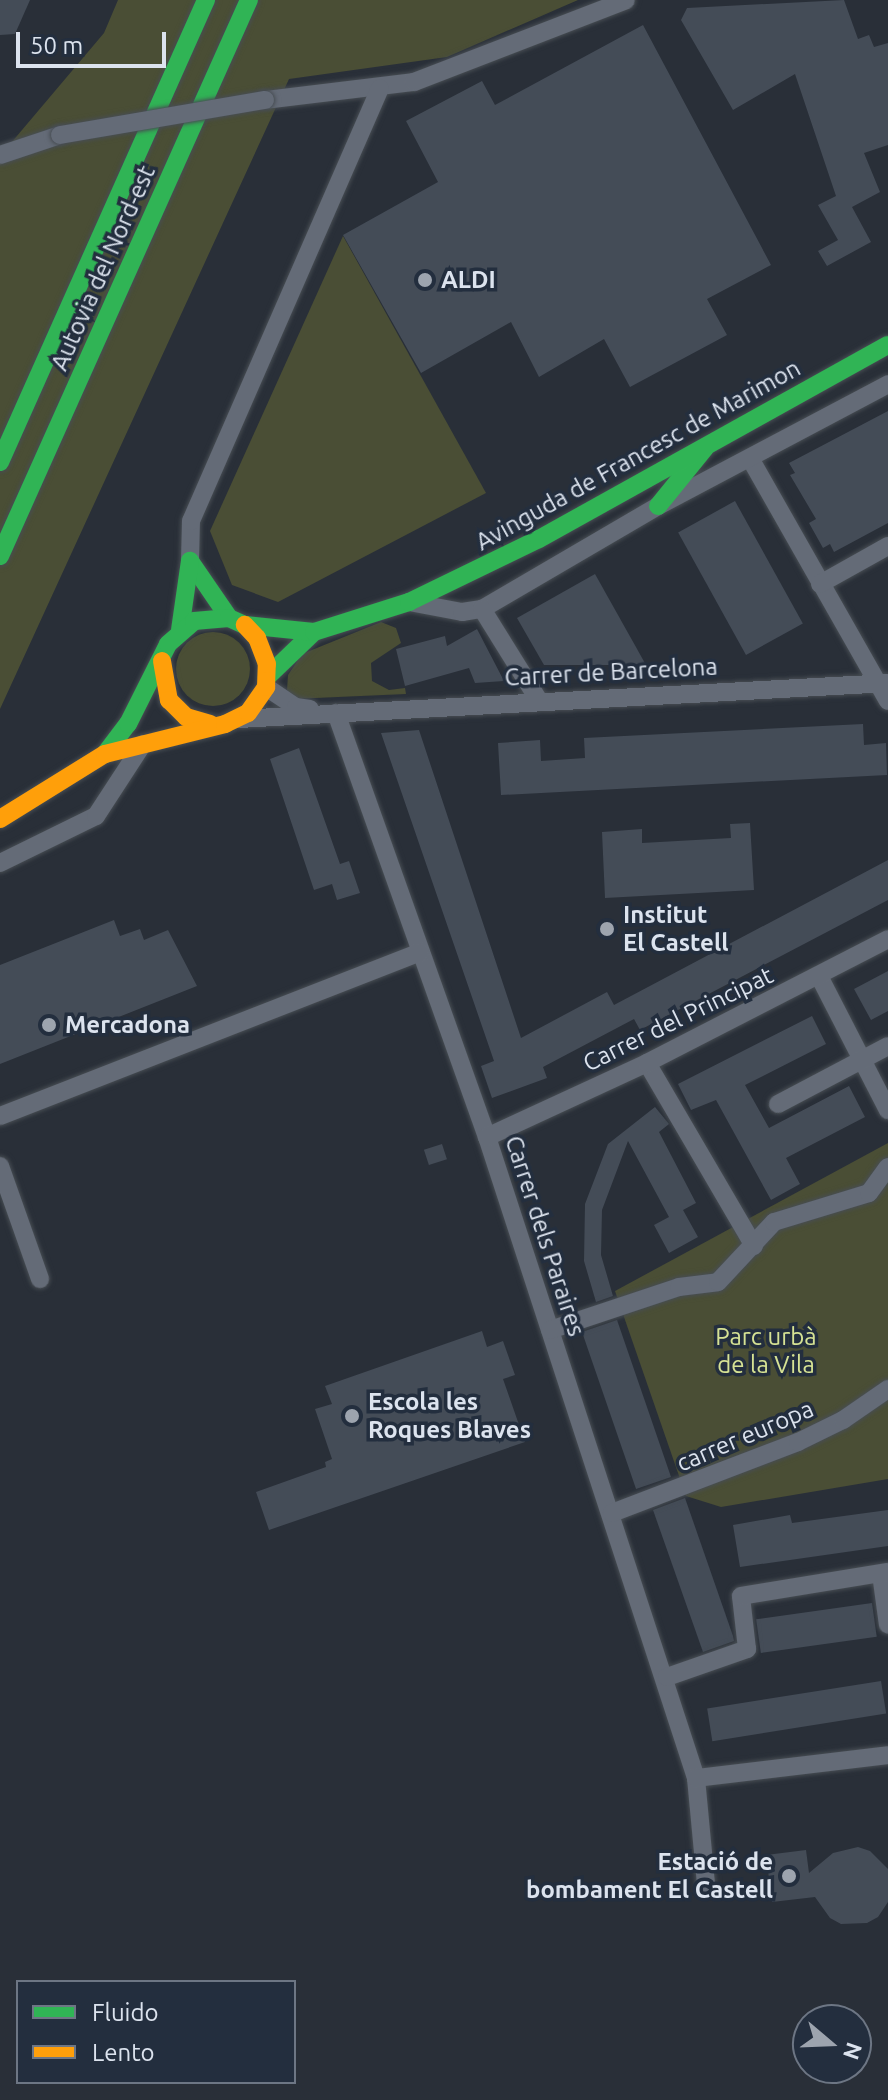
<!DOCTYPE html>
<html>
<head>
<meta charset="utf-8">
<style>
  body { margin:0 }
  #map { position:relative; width:888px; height:2100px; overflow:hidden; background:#292f38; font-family:Ubuntu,sans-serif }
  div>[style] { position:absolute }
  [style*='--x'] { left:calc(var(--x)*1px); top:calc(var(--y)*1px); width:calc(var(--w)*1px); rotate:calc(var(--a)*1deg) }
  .green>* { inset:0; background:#4a4e35 }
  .round { border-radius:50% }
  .building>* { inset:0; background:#444c57; transform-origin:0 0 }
  .roads { filter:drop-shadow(0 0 2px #474d53) drop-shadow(0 0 2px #474d53) }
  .street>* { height:18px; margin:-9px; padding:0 9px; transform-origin:9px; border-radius:9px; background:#646b77 }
  .fast>* { height:18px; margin:-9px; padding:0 9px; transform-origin:9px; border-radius:9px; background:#30b455 }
  .slow>* { height:18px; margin:-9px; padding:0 9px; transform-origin:9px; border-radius:9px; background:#ff9f0a }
  .bridges { filter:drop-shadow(0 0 2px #474d53) drop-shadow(0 0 2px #474d53) }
  .street-bridge>* { height:18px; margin:-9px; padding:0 9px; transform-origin:9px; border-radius:9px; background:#646b77 }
  .dots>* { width:22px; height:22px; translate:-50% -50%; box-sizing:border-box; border:4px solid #232e3e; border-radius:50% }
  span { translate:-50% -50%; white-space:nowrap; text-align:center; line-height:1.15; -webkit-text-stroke:7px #232e3e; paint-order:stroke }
  .street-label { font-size:24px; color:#dce3ee }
  .poi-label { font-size:24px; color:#dce3ee; font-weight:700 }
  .left { translate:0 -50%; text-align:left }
  .right { translate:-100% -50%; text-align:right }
  .park-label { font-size:24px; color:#d6e294 }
  .legend { position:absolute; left:16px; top:1980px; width:280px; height:104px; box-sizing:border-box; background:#232e3e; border:2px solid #6d7684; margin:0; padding:10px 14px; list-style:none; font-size:24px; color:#dce3ee }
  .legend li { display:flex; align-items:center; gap:16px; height:40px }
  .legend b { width:40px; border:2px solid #6d7684 }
  .north { position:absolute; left:792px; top:2004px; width:80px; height:80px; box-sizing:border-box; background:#232e3e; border:2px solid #6d7684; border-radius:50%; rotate:109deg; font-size:22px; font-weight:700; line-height:32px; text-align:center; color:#dce3ee }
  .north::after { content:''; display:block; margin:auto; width:28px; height:36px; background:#9da4ae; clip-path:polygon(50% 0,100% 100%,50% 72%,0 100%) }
  .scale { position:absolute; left:16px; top:32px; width:150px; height:36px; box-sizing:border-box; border:4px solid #dce3ee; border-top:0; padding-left:10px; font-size:24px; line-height:28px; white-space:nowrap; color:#dce3ee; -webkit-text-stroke:6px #232e3e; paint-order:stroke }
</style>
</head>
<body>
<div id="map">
  <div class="green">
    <i style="clip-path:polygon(118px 0,578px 0,447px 57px,289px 79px,0 709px,0 156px,104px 33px)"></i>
    <i style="clip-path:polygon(343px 236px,486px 493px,278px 602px,232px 585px,210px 531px)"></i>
    <i style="clip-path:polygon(381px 622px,396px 628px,401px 643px,371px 663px,372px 681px,389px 690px,405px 688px,406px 694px,293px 699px,287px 690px,288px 675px,302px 654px)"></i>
    <i class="round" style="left:176px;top:632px;width:74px;height:74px"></i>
    <i style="clip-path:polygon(888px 1143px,888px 1479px,721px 1507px,686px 1496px,615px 1291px)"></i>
  </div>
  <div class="building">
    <i style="clip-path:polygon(0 0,30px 0,15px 34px,0 35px)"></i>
    <i style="clip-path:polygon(844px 0,858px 39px,869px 35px,874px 47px,888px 43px,888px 145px,864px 153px,880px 192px,852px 207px,871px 242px,827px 266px,818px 251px,838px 240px,818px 205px,836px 196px,795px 74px,733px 110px,681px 20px,687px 8px)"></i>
    <i style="clip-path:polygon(643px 25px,771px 265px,707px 299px,727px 335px,630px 387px,604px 339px,539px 377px,511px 322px,421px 373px,343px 235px,438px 182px,406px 121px,482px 81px,495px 105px)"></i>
    <i style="clip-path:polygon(888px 411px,888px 523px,834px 552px,830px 544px,823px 548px,809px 523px,816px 519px,790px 475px,795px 473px,789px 463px)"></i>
    <i style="left:735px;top:501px;width:140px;height:65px;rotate:61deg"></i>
    <i style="clip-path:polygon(595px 574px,646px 665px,544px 665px,517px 618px)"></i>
    <i style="clip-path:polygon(477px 629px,504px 681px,475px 683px,469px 668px,405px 686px,396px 649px,445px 636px,447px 646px)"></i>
    <i style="clip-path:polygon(863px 724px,864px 745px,886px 743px,887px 775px,501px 795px,498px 743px,540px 740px,541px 761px,585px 758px,584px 738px)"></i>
    <i style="clip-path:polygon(419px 730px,521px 1038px,607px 992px,614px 1005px,888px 860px,888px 900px,640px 1030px,634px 1019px,543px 1067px,547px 1078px,492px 1098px,481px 1066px,494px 1061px,381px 733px)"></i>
    <i style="clip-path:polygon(299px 748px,340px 864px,349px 861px,360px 893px,337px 900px,332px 884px,314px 890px,270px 759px)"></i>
    <i style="clip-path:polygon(750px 823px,754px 890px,605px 898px,602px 832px,642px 829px,642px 843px,731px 838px,730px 824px)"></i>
    <i style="clip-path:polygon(114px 920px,120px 936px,140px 929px,144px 940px,168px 930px,197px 986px,0 1064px,0 965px)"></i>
    <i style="clip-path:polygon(888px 971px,888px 1011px,871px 1020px,854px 989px)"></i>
    <i style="clip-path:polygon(812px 1016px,826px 1044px,745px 1085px,769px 1128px,849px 1086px,865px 1117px,786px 1158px,800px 1184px,771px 1200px,716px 1100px,691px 1110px,678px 1084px)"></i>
    <i style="clip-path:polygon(655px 1107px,669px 1124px,659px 1132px,696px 1203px,683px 1210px,698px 1237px,669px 1253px,654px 1225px,669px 1217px,628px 1141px,602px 1210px,601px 1255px,613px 1296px,596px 1302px,584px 1261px,585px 1204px,608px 1144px)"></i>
    <i style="left:442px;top:1144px;width:16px;height:19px;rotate:72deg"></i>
    <i style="left:617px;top:1320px;width:166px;height:37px;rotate:71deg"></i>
    <i style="clip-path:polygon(482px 1331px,487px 1347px,503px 1341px,515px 1375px,503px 1379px,525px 1442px,269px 1530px,256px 1492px,326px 1467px,325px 1462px,332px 1459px,315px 1409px,332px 1404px,325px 1386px)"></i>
    <i style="clip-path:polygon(685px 1498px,733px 1636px,734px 1641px,703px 1652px,653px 1510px)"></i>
    <i style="clip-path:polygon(888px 1510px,888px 1546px,740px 1567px,733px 1525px,790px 1515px,792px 1523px)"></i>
    <i style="left:872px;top:1603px;width:34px;height:117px;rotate:82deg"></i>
    <i style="left:881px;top:1681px;width:33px;height:176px;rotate:81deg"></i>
    <i style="clip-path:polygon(858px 1847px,870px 1851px,888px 1869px,888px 1902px,878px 1917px,867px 1923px,841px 1924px,830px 1918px,815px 1897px,772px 1902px,766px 1855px,806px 1850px,809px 1873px,833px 1853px)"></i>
  </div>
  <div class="roads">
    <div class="street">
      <i style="--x:265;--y:100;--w:150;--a:-6.9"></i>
      <i style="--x:414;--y:82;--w:227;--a:-21.1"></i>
      <i style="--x:0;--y:155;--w:63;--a:-18.4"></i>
      <i style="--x:751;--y:460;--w:277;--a:60.4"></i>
      <i style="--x:190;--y:561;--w:40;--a:-88.6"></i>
      <i style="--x:191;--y:521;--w:472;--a:-66.4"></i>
      <i style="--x:820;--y:584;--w:78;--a:-29.2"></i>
      <i style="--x:409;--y:602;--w:54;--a:10.7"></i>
      <i style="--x:462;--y:612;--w:20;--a:-9"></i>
      <i style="--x:482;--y:609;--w:204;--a:-30.3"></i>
      <i style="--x:658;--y:506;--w:260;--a:-27.9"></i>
      <i style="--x:482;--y:609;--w:106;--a:58.1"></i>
      <i style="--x:266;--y:687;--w:36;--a:34"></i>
      <i style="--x:296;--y:707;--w:14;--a:8"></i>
      <i style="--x:336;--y:713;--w:450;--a:70.4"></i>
      <i style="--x:487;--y:1137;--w:674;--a:71.94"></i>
      <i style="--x:239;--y:719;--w:650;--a:-3.17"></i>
      <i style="--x:0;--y:863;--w:107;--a:-26.1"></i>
      <i style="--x:96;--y:816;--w:86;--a:-56.9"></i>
      <i style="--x:819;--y:976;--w:151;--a:62.8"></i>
      <i style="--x:647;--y:1063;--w:212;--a:59.7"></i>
      <i style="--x:778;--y:1104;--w:124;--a:-27.8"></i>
      <i style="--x:0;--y:1116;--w:451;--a:-21.3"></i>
      <i style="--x:487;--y:1137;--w:176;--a:-24.8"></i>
      <i style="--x:647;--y:1063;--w:271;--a:-27.2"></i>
      <i style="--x:0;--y:1166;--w:120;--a:70.5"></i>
      <i style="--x:550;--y:1330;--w:136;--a:-18.4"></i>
      <i style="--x:679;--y:1287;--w:39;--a:-7"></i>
      <i style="--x:718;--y:1282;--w:82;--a:-47"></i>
      <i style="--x:774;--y:1222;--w:99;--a:-17"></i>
      <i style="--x:869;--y:1193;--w:32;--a:-54"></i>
      <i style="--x:612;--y:1513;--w:199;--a:-20.9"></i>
      <i style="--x:798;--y:1442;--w:50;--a:-26.1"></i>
      <i style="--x:843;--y:1420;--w:55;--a:-34.6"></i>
      <i style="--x:881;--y:1574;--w:51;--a:82.2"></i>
      <i style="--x:667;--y:1677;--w:85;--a:-19.3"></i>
      <i style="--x:747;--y:1649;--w:53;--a:-96.5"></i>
      <i style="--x:741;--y:1596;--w:149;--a:-9.3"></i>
      <i style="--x:706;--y:1884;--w:106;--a:-95.4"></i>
      <i style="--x:696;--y:1778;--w:193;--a:-6.8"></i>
    </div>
    <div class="fast">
      <i style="--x:0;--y:462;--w:506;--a:-65.97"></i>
      <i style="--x:658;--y:506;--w:75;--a:-51"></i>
      <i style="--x:0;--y:556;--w:609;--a:-65.88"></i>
      <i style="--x:190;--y:561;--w:69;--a:55.6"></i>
      <i style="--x:180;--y:630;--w:70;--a:-81.8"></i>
      <i style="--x:267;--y:677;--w:65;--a:-43.8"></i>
      <i style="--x:105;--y:754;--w:38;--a:-53"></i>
      <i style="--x:128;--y:724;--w:89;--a:-63.4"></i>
      <i style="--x:168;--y:644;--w:35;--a:-41"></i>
      <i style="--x:194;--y:621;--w:35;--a:-5"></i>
      <i style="--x:229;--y:618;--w:17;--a:24"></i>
      <i style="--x:245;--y:625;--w:69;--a:5.8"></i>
      <i style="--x:314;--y:632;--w:100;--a:-17.5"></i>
      <i style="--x:409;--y:602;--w:144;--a:-25.9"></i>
      <i style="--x:539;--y:539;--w:399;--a:-29.1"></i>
    </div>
    <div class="slow">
      <i style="--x:162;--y:661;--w:40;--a:80"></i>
      <i style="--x:169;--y:700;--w:24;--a:45"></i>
      <i style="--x:186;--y:717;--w:25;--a:16"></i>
      <i style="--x:0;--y:819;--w:123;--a:-31.8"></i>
      <i style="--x:105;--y:754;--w:124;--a:-14"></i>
      <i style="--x:225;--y:724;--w:25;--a:-26"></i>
      <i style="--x:248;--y:713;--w:32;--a:-55"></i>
      <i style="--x:266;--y:687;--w:23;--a:-88"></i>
      <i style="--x:267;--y:664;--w:28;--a:-111"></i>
      <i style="--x:257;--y:638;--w:18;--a:-133"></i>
    </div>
  </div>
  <div class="bridges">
    <div class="street-bridge">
      <i style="--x:60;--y:135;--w:208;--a:-9.7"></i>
    </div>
  </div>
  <div class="dots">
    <i style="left:425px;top:280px;background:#9da4ae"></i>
    <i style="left:607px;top:929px;background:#9da4ae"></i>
    <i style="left:49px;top:1025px;background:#9da4ae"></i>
    <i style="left:352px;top:1416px;background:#9da4ae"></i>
    <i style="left:789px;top:1876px;background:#9da4ae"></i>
  </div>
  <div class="street-label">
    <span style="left:103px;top:268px;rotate:-66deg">Autovia del Nord-est</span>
    <span style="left:638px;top:455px;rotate:-29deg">Avinguda de Francesc de Marimon</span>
    <span style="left:611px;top:672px;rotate:-3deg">Carrer de Barcelona</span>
    <span style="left:678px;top:1019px;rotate:-26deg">Carrer del Principat</span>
    <span style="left:545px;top:1236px;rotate:72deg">Carrer dels Paraires</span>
    <span style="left:745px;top:1436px;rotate:-23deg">carrer europa</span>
  </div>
  <div class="poi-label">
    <span class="left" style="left:441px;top:280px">ALDI</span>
    <span class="left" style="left:623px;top:929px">Institut<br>El Castell</span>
    <span class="left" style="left:65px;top:1025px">Mercadona</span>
    <span class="left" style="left:368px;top:1416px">Escola les<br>Roques Blaves</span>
    <span class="right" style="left:773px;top:1876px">Estació de<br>bombament El Castell</span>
  </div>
  <div class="park-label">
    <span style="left:766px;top:1351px">Parc urbà<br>de la Vila</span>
  </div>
  <ul class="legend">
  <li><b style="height:10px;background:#30b455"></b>Fluido</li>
  <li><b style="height:10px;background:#ff9f0a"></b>Lento</li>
  </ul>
  <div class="north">N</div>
  <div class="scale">50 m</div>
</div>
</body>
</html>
